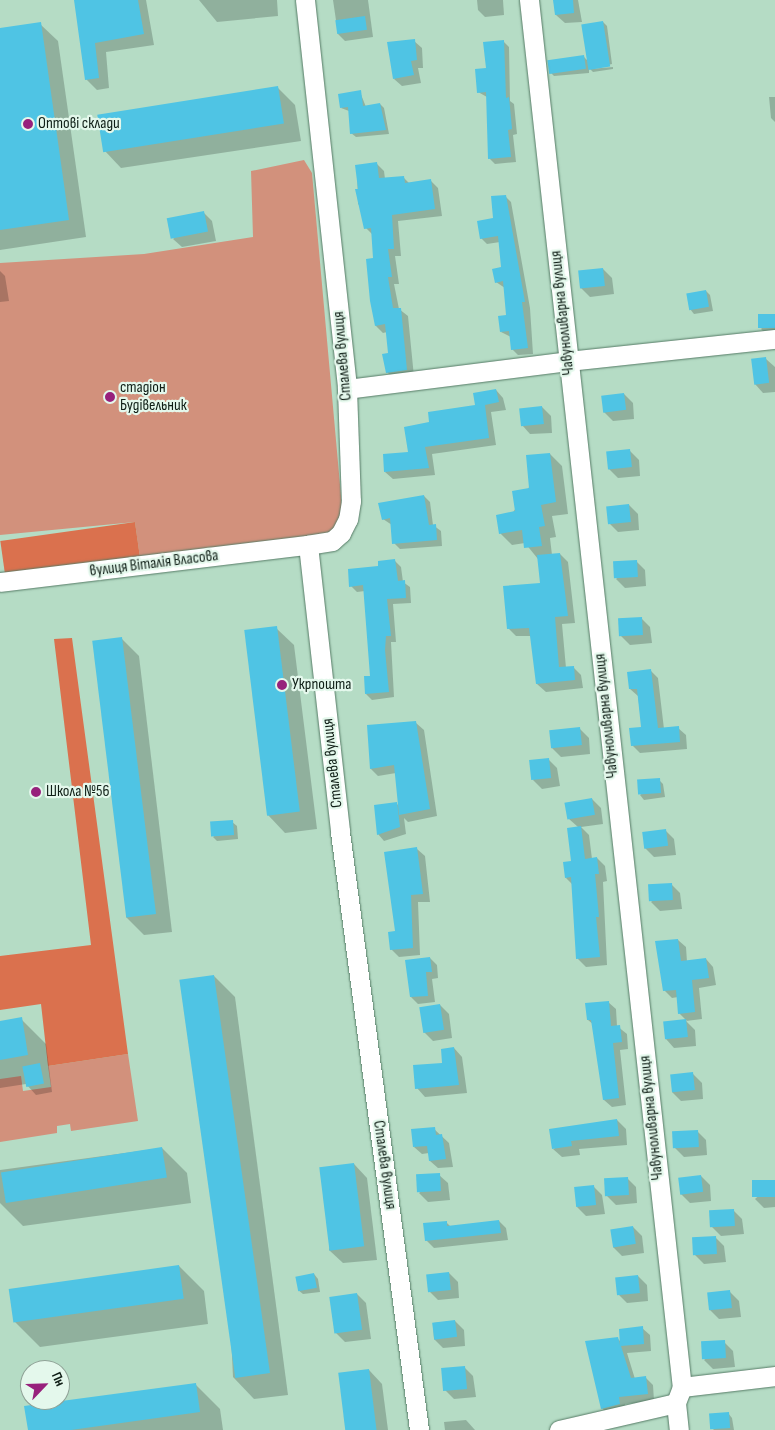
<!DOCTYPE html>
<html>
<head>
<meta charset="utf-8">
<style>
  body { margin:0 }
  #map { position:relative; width:775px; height:1430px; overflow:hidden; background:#b5dcc5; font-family:"Sofia Sans Condensed",sans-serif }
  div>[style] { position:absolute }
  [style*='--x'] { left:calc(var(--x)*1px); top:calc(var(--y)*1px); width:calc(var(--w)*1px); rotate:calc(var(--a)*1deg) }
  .green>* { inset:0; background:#d2917c }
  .forest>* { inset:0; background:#da714e; transform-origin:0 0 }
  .shadow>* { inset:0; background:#0003 }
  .building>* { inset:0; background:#4fc4e4; transform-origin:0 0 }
  .roads { filter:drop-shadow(0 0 1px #567b66) drop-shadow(0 0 1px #567b66) }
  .minor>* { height:19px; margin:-9.5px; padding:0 9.5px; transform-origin:9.5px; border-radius:9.5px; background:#fff }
  .dots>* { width:14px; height:14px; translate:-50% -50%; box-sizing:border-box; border:2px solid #e4f8ec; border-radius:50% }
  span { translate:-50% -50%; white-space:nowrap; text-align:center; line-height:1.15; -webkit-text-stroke:4.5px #e4f8ec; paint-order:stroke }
  .poi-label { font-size:16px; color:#0f1e16 }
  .left { translate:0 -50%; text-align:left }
  .street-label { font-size:16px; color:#0f1e16 }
  .north { position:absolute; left:20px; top:1360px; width:50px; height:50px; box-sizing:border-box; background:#e4f8ec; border:1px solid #8fa196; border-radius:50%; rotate:66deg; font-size:14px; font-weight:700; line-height:20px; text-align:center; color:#0f1e16 }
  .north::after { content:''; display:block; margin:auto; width:18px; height:22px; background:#97217c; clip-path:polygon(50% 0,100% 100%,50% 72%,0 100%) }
</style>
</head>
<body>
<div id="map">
  <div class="green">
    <i style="clip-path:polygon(304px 160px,312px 173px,342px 507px,337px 524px,329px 534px,140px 558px,135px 522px,0 535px,0 263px,144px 254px,253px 237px,251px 171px)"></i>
    <i style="clip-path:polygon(128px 1054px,138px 1121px,71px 1131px,70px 1124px,57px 1126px,57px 1133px,0 1142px,0 1079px,21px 1076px,23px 1091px,51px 1087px,48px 1066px)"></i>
  </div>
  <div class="forest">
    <i style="left:135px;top:522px;width:36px;height:136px;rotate:82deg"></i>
    <i style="clip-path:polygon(72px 638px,128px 1054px,48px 1066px,41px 1004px,0 1010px,0 956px,91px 945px,54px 639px)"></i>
  </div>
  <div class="shadow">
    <i style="clip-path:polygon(75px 0,146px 0,154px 45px,106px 52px,109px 88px,97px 90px,86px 79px)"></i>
    <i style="clip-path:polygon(199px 0,277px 0,278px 16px,217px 22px)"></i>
    <i style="clip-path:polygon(333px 0,368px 0,373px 37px,345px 41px,338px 34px)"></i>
    <i style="clip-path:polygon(477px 0,503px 0,504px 15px,485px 17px,478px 10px)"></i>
    <i style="clip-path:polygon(555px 0,578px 0,582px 22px,565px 23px,556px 15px)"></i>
    <i style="clip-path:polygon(603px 22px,607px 26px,612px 64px,590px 69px,613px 67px,613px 69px,593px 72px,589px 68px,589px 73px,554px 76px,550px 72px,584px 57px,587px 60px)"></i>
    <i style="clip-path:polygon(40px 24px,58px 41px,86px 237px,0 250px,0 29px)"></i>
    <i style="clip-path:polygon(414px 41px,422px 48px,423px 68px,418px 68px,421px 83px,402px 86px,394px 79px)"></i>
    <i style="clip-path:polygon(503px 41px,509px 47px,510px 101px,514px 104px,517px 134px,513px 135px,516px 162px,495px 164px,489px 158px,487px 97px,478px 92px)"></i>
    <i style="clip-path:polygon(277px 87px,295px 105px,301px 141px,121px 168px,104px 150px)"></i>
    <i style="clip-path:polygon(360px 92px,366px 107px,380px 104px,384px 108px,389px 134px,356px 137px,351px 133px,349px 111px,341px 108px)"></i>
    <i style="clip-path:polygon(769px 97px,775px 97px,775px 122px,771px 118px)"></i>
    <i style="clip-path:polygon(377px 164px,384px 171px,385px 179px,404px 178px,409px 183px,431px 181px,438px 188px,442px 216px,398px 221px,401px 256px,395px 256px,399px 284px,394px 284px,399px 309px,408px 316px,414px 377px,394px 379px,387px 372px,390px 354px,387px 332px,383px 333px,376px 326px,373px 235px,366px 228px,363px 208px,358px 204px,357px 166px)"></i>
    <i style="clip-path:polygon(505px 196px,511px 202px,530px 308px,533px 354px,518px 355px,512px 349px,511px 337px,501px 332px,508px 316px,505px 288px,496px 282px,502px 268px,500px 242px,487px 244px,481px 238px,495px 219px)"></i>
    <i style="clip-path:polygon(203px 212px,212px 221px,216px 241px,182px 247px,173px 239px)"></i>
    <i style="clip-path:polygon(603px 269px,612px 278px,614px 294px,590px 297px,581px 288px)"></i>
    <i style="clip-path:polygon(0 271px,5px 276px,9px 301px,0 302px)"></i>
    <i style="clip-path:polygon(706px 291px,710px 295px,713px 311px,694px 314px,690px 309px)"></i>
    <i style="clip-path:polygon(775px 315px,775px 337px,770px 338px,761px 329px)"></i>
    <i style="clip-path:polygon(766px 359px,775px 367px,775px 392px,763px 393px,755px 384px)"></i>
    <i style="clip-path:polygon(496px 390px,503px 398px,506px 410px,491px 412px,496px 445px,432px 454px,435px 475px,393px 479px,385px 472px,410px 453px,431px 423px,477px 406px)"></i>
    <i style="clip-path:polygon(624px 394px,633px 403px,634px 419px,613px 421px,604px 412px)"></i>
    <i style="clip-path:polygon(542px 407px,551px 416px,552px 433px,530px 434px,522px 425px)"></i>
    <i style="clip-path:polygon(630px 451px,639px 460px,640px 476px,618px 478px,609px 469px)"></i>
    <i style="clip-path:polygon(550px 454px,562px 466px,568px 514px,552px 516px,556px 537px,550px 538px,552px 555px,560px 554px,568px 562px,575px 623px,562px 624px,566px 668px,573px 667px,581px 675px,583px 688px,546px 692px,537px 684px,532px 636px,516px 636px,508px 628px,541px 584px,538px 559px,525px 543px,512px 545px,500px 533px)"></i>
    <i style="clip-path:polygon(424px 496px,430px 502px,433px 525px,441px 531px,442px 546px,400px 549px,394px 543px,392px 525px,383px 519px)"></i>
    <i style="clip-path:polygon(629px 505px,638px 514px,639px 530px,618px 532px,609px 523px)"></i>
    <i style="clip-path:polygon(394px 560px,401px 567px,403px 582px,410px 587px,411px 603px,393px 604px,396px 642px,391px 642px,394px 697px,372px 700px,366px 694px,371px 677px,365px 591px,357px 592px,351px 586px)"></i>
    <i style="clip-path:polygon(636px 561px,645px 570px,646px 586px,625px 588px,616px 579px)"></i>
    <i style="clip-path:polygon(641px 618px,650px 627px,652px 643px,630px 645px,621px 636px)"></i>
    <i style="clip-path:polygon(276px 628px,294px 645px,317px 829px,285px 833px,268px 815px)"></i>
    <i style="clip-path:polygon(121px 638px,139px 656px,172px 932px,144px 935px,126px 917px)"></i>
    <i style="clip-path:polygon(651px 671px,658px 678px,664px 729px,678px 728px,686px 735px,687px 749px,640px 753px,632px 745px,642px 728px,638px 696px,630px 689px)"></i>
    <i style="clip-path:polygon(416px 723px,424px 730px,437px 816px,408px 822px,404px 818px,406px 834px,384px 841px,378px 834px,397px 804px,399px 806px,396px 773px,378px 776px,371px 769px,369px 727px)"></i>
    <i style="clip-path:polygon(580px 729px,589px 738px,590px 754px,561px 757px,552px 748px)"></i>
    <i style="clip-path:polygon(548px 759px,557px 768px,560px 786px,542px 789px,533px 780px)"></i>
    <i style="clip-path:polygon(659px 780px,663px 784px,665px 797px,644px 800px,640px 795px)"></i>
    <i style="clip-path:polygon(592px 799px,601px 808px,603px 824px,581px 827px,589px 835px,592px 859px,597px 858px,605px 866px,607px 881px,603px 882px,607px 965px,586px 967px,578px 959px,573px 885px,566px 878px,572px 862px,578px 827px,569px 819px)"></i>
    <i style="clip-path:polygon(232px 822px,237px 826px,238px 839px,217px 841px,213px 837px)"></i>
    <i style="clip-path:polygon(665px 830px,674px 839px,676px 855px,654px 857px,645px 848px)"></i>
    <i style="clip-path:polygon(417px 849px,425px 856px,430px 902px,418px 902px,420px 955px,399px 957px,391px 949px)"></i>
    <i style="clip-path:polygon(671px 884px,680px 893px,682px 909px,660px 911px,651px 902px)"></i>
    <i style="clip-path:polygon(678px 940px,686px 947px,687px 962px,706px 959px,713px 967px,716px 985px,699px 988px,702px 1019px,686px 1021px,695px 1030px,696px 1046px,674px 1048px,666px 1039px,664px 1023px,687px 1021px,679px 1013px,678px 997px,672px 998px,664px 990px)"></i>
    <i style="clip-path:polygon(430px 958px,437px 965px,438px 978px,432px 979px,435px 1002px,418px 1004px,411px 997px)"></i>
    <i style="clip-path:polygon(214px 976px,235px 997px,288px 1395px,254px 1399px,233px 1377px)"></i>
    <i style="clip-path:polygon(608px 1002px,616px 1009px,617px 1026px,627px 1034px,628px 1049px,620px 1050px,626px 1105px,612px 1107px,604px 1100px,594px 1025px,588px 1020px)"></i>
    <i style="clip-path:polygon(440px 1005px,449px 1014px,452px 1038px,433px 1041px,424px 1032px)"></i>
    <i style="clip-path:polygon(21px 1019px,46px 1044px,52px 1092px,36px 1095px,26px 1084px,0 1088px,0 1022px)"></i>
    <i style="clip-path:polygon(454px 1048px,462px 1057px,467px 1093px,425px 1097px,417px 1088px,443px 1064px)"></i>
    <i style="clip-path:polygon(693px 1074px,702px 1083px,703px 1099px,681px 1101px,672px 1092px)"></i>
    <i style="clip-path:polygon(617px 1120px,626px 1129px,627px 1145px,579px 1149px,580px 1155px,562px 1157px,553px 1149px)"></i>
    <i style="clip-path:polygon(434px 1129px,449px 1143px,453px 1167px,438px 1168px,430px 1161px,429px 1153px,422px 1154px,414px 1147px)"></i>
    <i style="clip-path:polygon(697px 1131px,706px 1140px,707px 1155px,684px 1157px,675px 1148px)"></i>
    <i style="clip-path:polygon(162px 1148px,187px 1173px,191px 1203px,23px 1226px,0 1203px,0 1170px)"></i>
    <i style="clip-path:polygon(354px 1164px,367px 1178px,377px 1260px,343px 1263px,329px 1250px)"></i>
    <i style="clip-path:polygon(439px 1175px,448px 1183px,450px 1200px,428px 1202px,419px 1193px)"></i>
    <i style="clip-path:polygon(701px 1176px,710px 1185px,711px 1201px,690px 1203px,681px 1194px)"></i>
    <i style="clip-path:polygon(627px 1178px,636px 1187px,637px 1203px,616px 1205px,607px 1196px)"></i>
    <i style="clip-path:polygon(775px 1181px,775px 1207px,764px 1208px,755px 1199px)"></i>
    <i style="clip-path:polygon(593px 1186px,602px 1195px,605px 1214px,586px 1216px,577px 1207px)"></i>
    <i style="clip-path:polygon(733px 1210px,742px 1219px,744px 1234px,721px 1236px,712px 1227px)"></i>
    <i style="clip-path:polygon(499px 1221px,506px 1228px,508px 1240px,434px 1248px,426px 1240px,446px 1222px,451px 1227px)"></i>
    <i style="clip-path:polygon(633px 1227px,642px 1236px,644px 1253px,622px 1256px,613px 1247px)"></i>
    <i style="clip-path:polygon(715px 1237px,724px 1246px,726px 1262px,704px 1264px,695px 1255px)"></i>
    <i style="clip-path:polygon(179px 1266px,204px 1291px,208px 1324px,40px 1347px,15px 1322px)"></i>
    <i style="clip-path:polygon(449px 1273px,458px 1282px,459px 1298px,438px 1300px,429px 1291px)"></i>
    <i style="clip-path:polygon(314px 1274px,318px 1279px,320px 1292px,303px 1294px,298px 1290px)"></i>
    <i style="clip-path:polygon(638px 1276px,647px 1285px,648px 1301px,627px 1303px,618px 1294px)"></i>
    <i style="clip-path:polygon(730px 1292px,739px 1301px,741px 1317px,719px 1319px,710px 1310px)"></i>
    <i style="clip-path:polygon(357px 1294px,366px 1303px,371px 1339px,345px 1342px,336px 1333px)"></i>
    <i style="clip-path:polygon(455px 1321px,464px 1330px,465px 1346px,443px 1348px,434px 1339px,433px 1323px)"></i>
    <i style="clip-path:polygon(642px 1328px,650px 1335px,651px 1351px,627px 1353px,635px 1379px,646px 1378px,653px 1385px,654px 1401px,625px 1404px,627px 1411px,609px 1416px,602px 1408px,617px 1338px,621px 1342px)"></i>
    <i style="clip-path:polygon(724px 1342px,733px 1351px,735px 1367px,713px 1369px,704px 1360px)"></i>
    <i style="clip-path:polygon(464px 1367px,473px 1376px,476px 1397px,454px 1399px,445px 1390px)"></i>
    <i style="clip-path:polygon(369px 1370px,382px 1384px,388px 1430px,347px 1430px)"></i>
    <i style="clip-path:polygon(195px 1384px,220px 1409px,223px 1430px,29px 1430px)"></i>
    <i style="clip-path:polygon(728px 1413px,732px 1418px,734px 1430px,713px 1430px)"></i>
    <i style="clip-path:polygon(466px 1420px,475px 1430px,445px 1430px,444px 1422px)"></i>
  </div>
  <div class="building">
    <i style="clip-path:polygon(74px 0,138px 0,144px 34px,95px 43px,99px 78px,85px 80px)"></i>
    <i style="clip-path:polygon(553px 0,573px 0,574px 13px,555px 15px)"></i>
    <i style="left:365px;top:16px;width:14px;height:30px;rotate:82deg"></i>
    <i style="left:603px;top:21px;width:46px;height:22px;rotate:81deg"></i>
    <i style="clip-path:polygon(41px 22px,69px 220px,0 230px,0 28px)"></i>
    <i style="clip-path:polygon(415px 39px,417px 60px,411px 61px,414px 75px,393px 79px,387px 42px)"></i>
    <i style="clip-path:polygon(504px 40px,506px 98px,509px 97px,512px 129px,508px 130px,511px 157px,488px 159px,486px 92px,477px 93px,475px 69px,486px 68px,483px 42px)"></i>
    <i style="left:584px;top:55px;width:14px;height:37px;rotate:82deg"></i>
    <i style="left:278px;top:86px;width:38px;height:183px;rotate:81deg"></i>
    <i style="clip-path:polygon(361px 90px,363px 106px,380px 103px,386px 130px,350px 134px,348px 107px,340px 108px,338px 94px)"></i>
    <i style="clip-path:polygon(377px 162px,379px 178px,404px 176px,405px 183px,431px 179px,435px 209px,392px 215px,394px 249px,388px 249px,392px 277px,388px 277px,393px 308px,401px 308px,407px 370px,386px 373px,382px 354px,388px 353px,385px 324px,375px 326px,370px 301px,366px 259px,373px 258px,371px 228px,364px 229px,355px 189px,358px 189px,355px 165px)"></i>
    <i style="clip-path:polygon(506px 195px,525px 302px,522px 302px,528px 348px,511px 350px,509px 331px,500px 332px,498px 316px,506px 315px,503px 281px,495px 283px,492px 269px,501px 267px,498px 236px,480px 239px,477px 221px,493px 218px,491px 196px)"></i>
    <i style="left:204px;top:211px;width:21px;height:38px;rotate:79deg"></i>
    <i style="left:603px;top:268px;width:18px;height:25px;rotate:84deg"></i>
    <i style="left:706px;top:290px;width:17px;height:20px;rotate:80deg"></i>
    <i style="left:775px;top:314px;width:14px;height:17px;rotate:90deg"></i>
    <i style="left:766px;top:357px;width:26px;height:15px;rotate:83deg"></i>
    <i style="clip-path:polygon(496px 389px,499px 402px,485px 405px,489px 438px,425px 447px,429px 468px,384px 472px,383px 454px,408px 452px,404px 427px,429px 422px,428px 412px,475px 405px,473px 393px)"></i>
    <i style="left:624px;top:393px;width:17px;height:23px;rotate:83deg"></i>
    <i style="left:542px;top:406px;width:18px;height:23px;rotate:84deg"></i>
    <i style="left:630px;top:449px;width:18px;height:24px;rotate:84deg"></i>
    <i style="clip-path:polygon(550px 453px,556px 502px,541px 505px,545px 526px,539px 527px,542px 546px,524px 548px,522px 530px,499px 534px,496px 515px,515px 511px,512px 491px,529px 488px,526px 455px)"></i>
    <i style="clip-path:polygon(424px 495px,429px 525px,436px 524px,437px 540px,392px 544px,390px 518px,382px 520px,378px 503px)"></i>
    <i style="left:629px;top:504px;width:18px;height:23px;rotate:84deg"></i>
    <i style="clip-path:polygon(560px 553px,568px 616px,555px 617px,559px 667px,574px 666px,575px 680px,536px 684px,529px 628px,507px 629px,503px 586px,540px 583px,537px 555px)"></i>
    <i style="clip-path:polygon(395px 559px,398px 581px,405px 580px,406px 598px,387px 599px,391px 636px,386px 636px,385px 650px,389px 692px,365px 694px,364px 676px,370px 676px,363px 585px,349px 587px,348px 569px,378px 566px,378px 561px)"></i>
    <i style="left:637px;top:560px;width:17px;height:24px;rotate:87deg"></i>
    <i style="left:642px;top:617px;width:18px;height:24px;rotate:87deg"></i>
    <i style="left:277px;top:626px;width:187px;height:33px;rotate:83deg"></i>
    <i style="left:122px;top:637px;width:279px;height:30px;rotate:83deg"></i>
    <i style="clip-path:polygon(651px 669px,658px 728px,679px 726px,680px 742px,631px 746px,629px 728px,641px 727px,637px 689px,629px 689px,627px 672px)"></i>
    <i style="clip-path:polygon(416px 721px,430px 809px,399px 815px,394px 765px,370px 769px,367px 725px)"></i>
    <i style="left:580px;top:727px;width:18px;height:31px;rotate:84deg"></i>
    <i style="left:549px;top:758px;width:20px;height:20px;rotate:84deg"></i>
    <i style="left:660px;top:778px;width:15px;height:23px;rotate:86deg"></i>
    <i style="left:592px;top:798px;width:17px;height:28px;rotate:80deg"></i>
    <i style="clip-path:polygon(397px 802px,400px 827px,377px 835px,374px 805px)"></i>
    <i style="left:233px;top:820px;width:15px;height:23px;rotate:86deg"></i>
    <i style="clip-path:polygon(581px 826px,585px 859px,597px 857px,599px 874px,595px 874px,599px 917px,596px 917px,600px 957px,576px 959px,571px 877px,565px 878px,563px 862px,571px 861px,567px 828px)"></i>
    <i style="left:666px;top:829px;width:17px;height:24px;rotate:83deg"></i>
    <i style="clip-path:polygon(417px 847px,423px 894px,411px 895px,413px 948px,390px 950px,388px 932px,395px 931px,384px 852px)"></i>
    <i style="left:672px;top:883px;width:17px;height:24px;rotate:87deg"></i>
    <i style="clip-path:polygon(678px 939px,681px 961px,706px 958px,709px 978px,692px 980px,695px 1012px,678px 1014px,676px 990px,663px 991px,655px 941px)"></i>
    <i style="clip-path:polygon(430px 957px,432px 972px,426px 972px,428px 996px,410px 997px,405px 960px)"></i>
    <i style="left:214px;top:975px;width:402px;height:35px;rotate:82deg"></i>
    <i style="clip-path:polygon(609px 1001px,611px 1026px,620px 1025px,622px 1042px,613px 1043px,619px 1098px,603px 1100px,591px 1020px,587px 1020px,585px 1003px)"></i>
    <i style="left:440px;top:1004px;width:26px;height:21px;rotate:81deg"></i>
    <i style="clip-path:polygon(22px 1017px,28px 1055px,0 1060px,0 1021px)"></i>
    <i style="left:686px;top:1019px;width:18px;height:23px;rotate:84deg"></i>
    <i style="clip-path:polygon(454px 1047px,459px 1085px,415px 1089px,413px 1065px,442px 1063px,441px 1049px)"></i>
    <i style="left:40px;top:1063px;width:21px;height:18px;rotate:79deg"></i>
    <i style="left:693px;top:1072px;width:18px;height:23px;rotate:84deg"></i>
    <i style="clip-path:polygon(617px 1119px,619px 1136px,571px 1141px,572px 1146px,552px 1149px,549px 1129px)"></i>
    <i style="clip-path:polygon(435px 1127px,436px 1135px,442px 1134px,446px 1159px,429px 1161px,427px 1146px,413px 1147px,411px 1129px)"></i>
    <i style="left:698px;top:1130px;width:17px;height:26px;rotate:87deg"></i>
    <i style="left:162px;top:1147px;width:31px;height:163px;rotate:81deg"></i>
    <i style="left:354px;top:1163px;width:84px;height:35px;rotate:83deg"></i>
    <i style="left:440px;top:1173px;width:18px;height:24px;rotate:87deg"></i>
    <i style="left:701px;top:1175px;width:17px;height:23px;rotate:83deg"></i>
    <i style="left:628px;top:1177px;width:18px;height:24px;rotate:87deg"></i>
    <i style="left:775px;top:1180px;width:17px;height:23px;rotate:90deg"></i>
    <i style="left:594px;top:1185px;width:20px;height:20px;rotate:84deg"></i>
    <i style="left:734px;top:1209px;width:17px;height:25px;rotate:87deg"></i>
    <i style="clip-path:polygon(499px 1220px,501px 1233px,425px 1241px,423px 1223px,447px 1221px,447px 1226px)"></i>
    <i style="left:633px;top:1226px;width:18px;height:23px;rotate:81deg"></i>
    <i style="left:716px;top:1236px;width:18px;height:24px;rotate:87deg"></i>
    <i style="left:179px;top:1265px;width:34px;height:172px;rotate:82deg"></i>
    <i style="left:449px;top:1272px;width:18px;height:23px;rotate:84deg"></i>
    <i style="left:314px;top:1273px;width:15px;height:19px;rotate:79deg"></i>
    <i style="left:638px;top:1275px;width:18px;height:23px;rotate:84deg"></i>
    <i style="left:730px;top:1290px;width:18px;height:23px;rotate:84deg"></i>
    <i style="left:357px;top:1293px;width:37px;height:28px;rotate:82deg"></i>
    <i style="left:455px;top:1320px;width:17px;height:23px;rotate:83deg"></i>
    <i style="clip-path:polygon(643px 1326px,644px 1344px,621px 1346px,631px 1378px,646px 1376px,648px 1394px,619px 1397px,620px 1404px,601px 1409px,585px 1341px,618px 1337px,620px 1345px,619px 1329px)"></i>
    <i style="left:725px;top:1340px;width:18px;height:24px;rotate:87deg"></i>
    <i style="left:465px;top:1366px;width:23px;height:24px;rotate:85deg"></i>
    <i style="left:369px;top:1369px;width:62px;height:31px;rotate:83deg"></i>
    <i style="clip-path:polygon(196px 1383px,200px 1412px,71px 1430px,28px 1430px,24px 1406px)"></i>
    <i style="left:729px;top:1412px;width:16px;height:20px;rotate:86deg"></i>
  </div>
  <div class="roads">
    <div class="minor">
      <i style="--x:305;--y:0;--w:391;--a:83.8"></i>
      <i style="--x:347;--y:389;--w:112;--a:88"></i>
      <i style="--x:351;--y:501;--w:18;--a:99"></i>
      <i style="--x:348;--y:519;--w:16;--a:117"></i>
      <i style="--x:341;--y:533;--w:12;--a:138"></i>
      <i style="--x:332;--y:541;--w:24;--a:171"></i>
      <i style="--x:308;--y:545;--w:289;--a:83.6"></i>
      <i style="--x:340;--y:832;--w:603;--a:82.47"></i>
      <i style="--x:529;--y:0;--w:1395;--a:83.71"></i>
      <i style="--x:682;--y:1387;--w:17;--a:111"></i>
      <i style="--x:676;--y:1403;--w:27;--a:84"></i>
      <i style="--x:347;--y:389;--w:223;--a:-7.2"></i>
      <i style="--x:568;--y:361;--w:208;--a:-6.1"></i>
      <i style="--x:0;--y:582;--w:310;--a:-6.9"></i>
      <i style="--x:682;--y:1387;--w:94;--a:-6.7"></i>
      <i style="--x:559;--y:1430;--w:120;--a:-13"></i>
    </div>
  </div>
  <div class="dots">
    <i style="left:28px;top:124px;background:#97217c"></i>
    <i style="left:110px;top:397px;background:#97217c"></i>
    <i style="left:282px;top:685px;background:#97217c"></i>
    <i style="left:36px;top:792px;background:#97217c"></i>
  </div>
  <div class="poi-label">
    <span class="left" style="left:38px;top:124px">Оптові склади</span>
    <span class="left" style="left:120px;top:397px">стадіон<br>Будівельник</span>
    <span class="left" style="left:292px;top:685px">Укрпошта</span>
    <span class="left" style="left:46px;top:792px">Школа №56</span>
  </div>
  <div class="street-label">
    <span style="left:563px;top:313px;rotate:-96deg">Чавуноливарна вулиця</span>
    <span style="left:343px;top:356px;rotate:-95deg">Сталева вулиця</span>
    <span style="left:154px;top:564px;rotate:-7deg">вулиця Віталія Власова</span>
    <span style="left:607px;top:716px;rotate:-96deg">Чавуноливарна вулиця</span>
    <span style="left:333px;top:763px;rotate:-96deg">Сталева вулиця</span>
    <span style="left:652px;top:1118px;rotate:-96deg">Чавуноливарна вулиця</span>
    <span style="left:384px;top:1165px;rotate:82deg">Сталева вулиця</span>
  </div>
  <div class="north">Пн</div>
</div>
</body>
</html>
